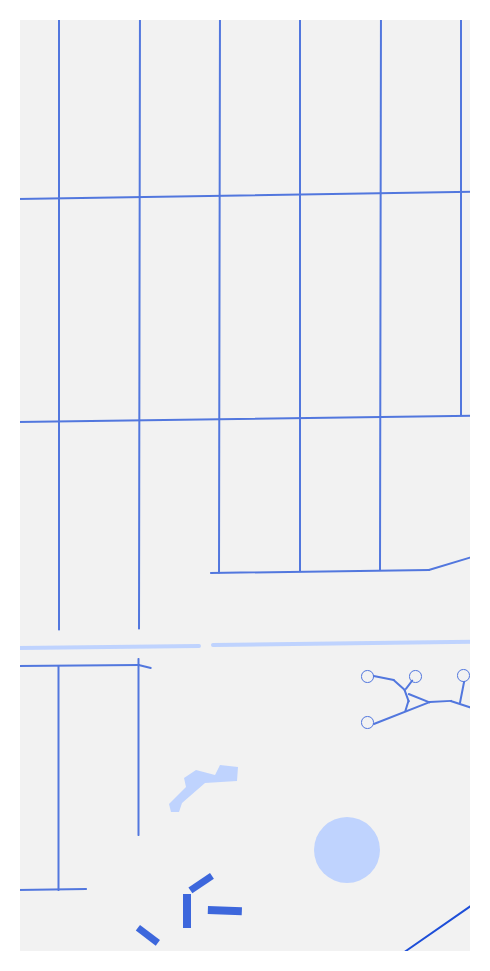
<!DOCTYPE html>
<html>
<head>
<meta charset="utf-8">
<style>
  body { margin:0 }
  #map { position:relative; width:490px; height:971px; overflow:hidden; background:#f2f2f2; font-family:"Nunito Sans",sans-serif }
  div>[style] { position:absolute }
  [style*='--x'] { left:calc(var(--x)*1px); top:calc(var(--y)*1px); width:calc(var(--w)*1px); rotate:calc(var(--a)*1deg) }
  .water>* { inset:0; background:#bfd3fe }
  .round { border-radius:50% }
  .canal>* { height:4px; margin:-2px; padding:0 2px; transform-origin:2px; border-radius:2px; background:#bfd3fe }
  .building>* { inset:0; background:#3d67dc; transform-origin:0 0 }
  .minor>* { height:1.5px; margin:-0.75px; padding:0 0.75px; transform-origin:0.75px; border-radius:0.75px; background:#5277de }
  .minor>.ring { margin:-0.75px; padding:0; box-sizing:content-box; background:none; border:1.5px solid #5277de; border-radius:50% }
  .secondary>* { height:2px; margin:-1px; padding:0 1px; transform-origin:1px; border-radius:1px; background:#1d4ed8 }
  span { translate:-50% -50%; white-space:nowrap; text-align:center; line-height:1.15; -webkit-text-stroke:6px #fff; paint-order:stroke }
  .frame { position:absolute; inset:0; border:20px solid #fff; pointer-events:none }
</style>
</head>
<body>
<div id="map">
  <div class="water">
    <i style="clip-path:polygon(220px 765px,238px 767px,237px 781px,205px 783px,182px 803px,179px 812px,171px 812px,169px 804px,186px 787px,184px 778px,196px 770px,215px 775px)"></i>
    <i class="round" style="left:314px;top:817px;width:66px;height:66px"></i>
  </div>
  <div class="canal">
    <i style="--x:213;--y:645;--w:259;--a:-0.7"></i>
    <i style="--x:18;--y:648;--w:181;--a:-0.6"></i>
  </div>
  <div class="building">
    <i style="left:210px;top:873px;width:7px;height:26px;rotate:56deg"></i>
    <i style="left:183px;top:894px;width:8px;height:34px"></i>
    <i style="left:208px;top:906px;width:34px;height:8px;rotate:2deg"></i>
    <i style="left:140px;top:925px;width:25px;height:7px;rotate:37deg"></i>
  </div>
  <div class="minor">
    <i style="--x:18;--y:199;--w:454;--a:-0.9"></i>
    <i style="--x:461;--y:415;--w:397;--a:-90"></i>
    <i style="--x:18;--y:422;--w:454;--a:-0.8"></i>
    <i style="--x:380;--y:570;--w:552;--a:-89.9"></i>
    <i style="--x:300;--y:571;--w:553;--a:-90"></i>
    <i style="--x:211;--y:573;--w:218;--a:-0.8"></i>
    <i style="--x:429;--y:570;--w:45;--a:-16.8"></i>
    <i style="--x:219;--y:573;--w:555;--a:-89.9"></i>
    <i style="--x:139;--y:629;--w:611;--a:-89.91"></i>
    <i style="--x:59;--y:630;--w:612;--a:-90"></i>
    <i style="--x:139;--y:659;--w:176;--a:90"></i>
    <i style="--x:18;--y:666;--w:121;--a:-0.5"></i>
    <i style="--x:139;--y:665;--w:12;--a:14"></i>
    <i style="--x:59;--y:666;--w:224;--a:90"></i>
    <i class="ring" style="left:458px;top:670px;width:10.5px;height:10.5px"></i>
    <i class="ring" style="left:362px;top:671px;width:10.5px;height:10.5px"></i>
    <i class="ring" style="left:410px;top:671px;width:10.5px;height:10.5px"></i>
    <i style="--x:374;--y:676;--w:20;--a:11"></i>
    <i style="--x:394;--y:680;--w:15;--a:42"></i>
    <i style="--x:405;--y:690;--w:12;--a:70"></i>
    <i style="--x:409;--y:701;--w:10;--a:107"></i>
    <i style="--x:406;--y:689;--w:10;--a:-53"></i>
    <i style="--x:409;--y:694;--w:22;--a:22"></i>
    <i style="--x:460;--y:703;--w:21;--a:-79"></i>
    <i class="ring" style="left:362px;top:717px;width:10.5px;height:10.5px"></i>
    <i style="--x:374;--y:724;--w:60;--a:-21.4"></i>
    <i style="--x:430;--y:702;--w:21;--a:-3"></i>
    <i style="--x:451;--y:701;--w:22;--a:18"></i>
    <i style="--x:18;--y:890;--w:68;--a:-0.8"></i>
  </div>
  <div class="secondary">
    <i style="--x:403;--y:953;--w:84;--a:-34.8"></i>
  </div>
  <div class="frame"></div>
</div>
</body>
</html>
